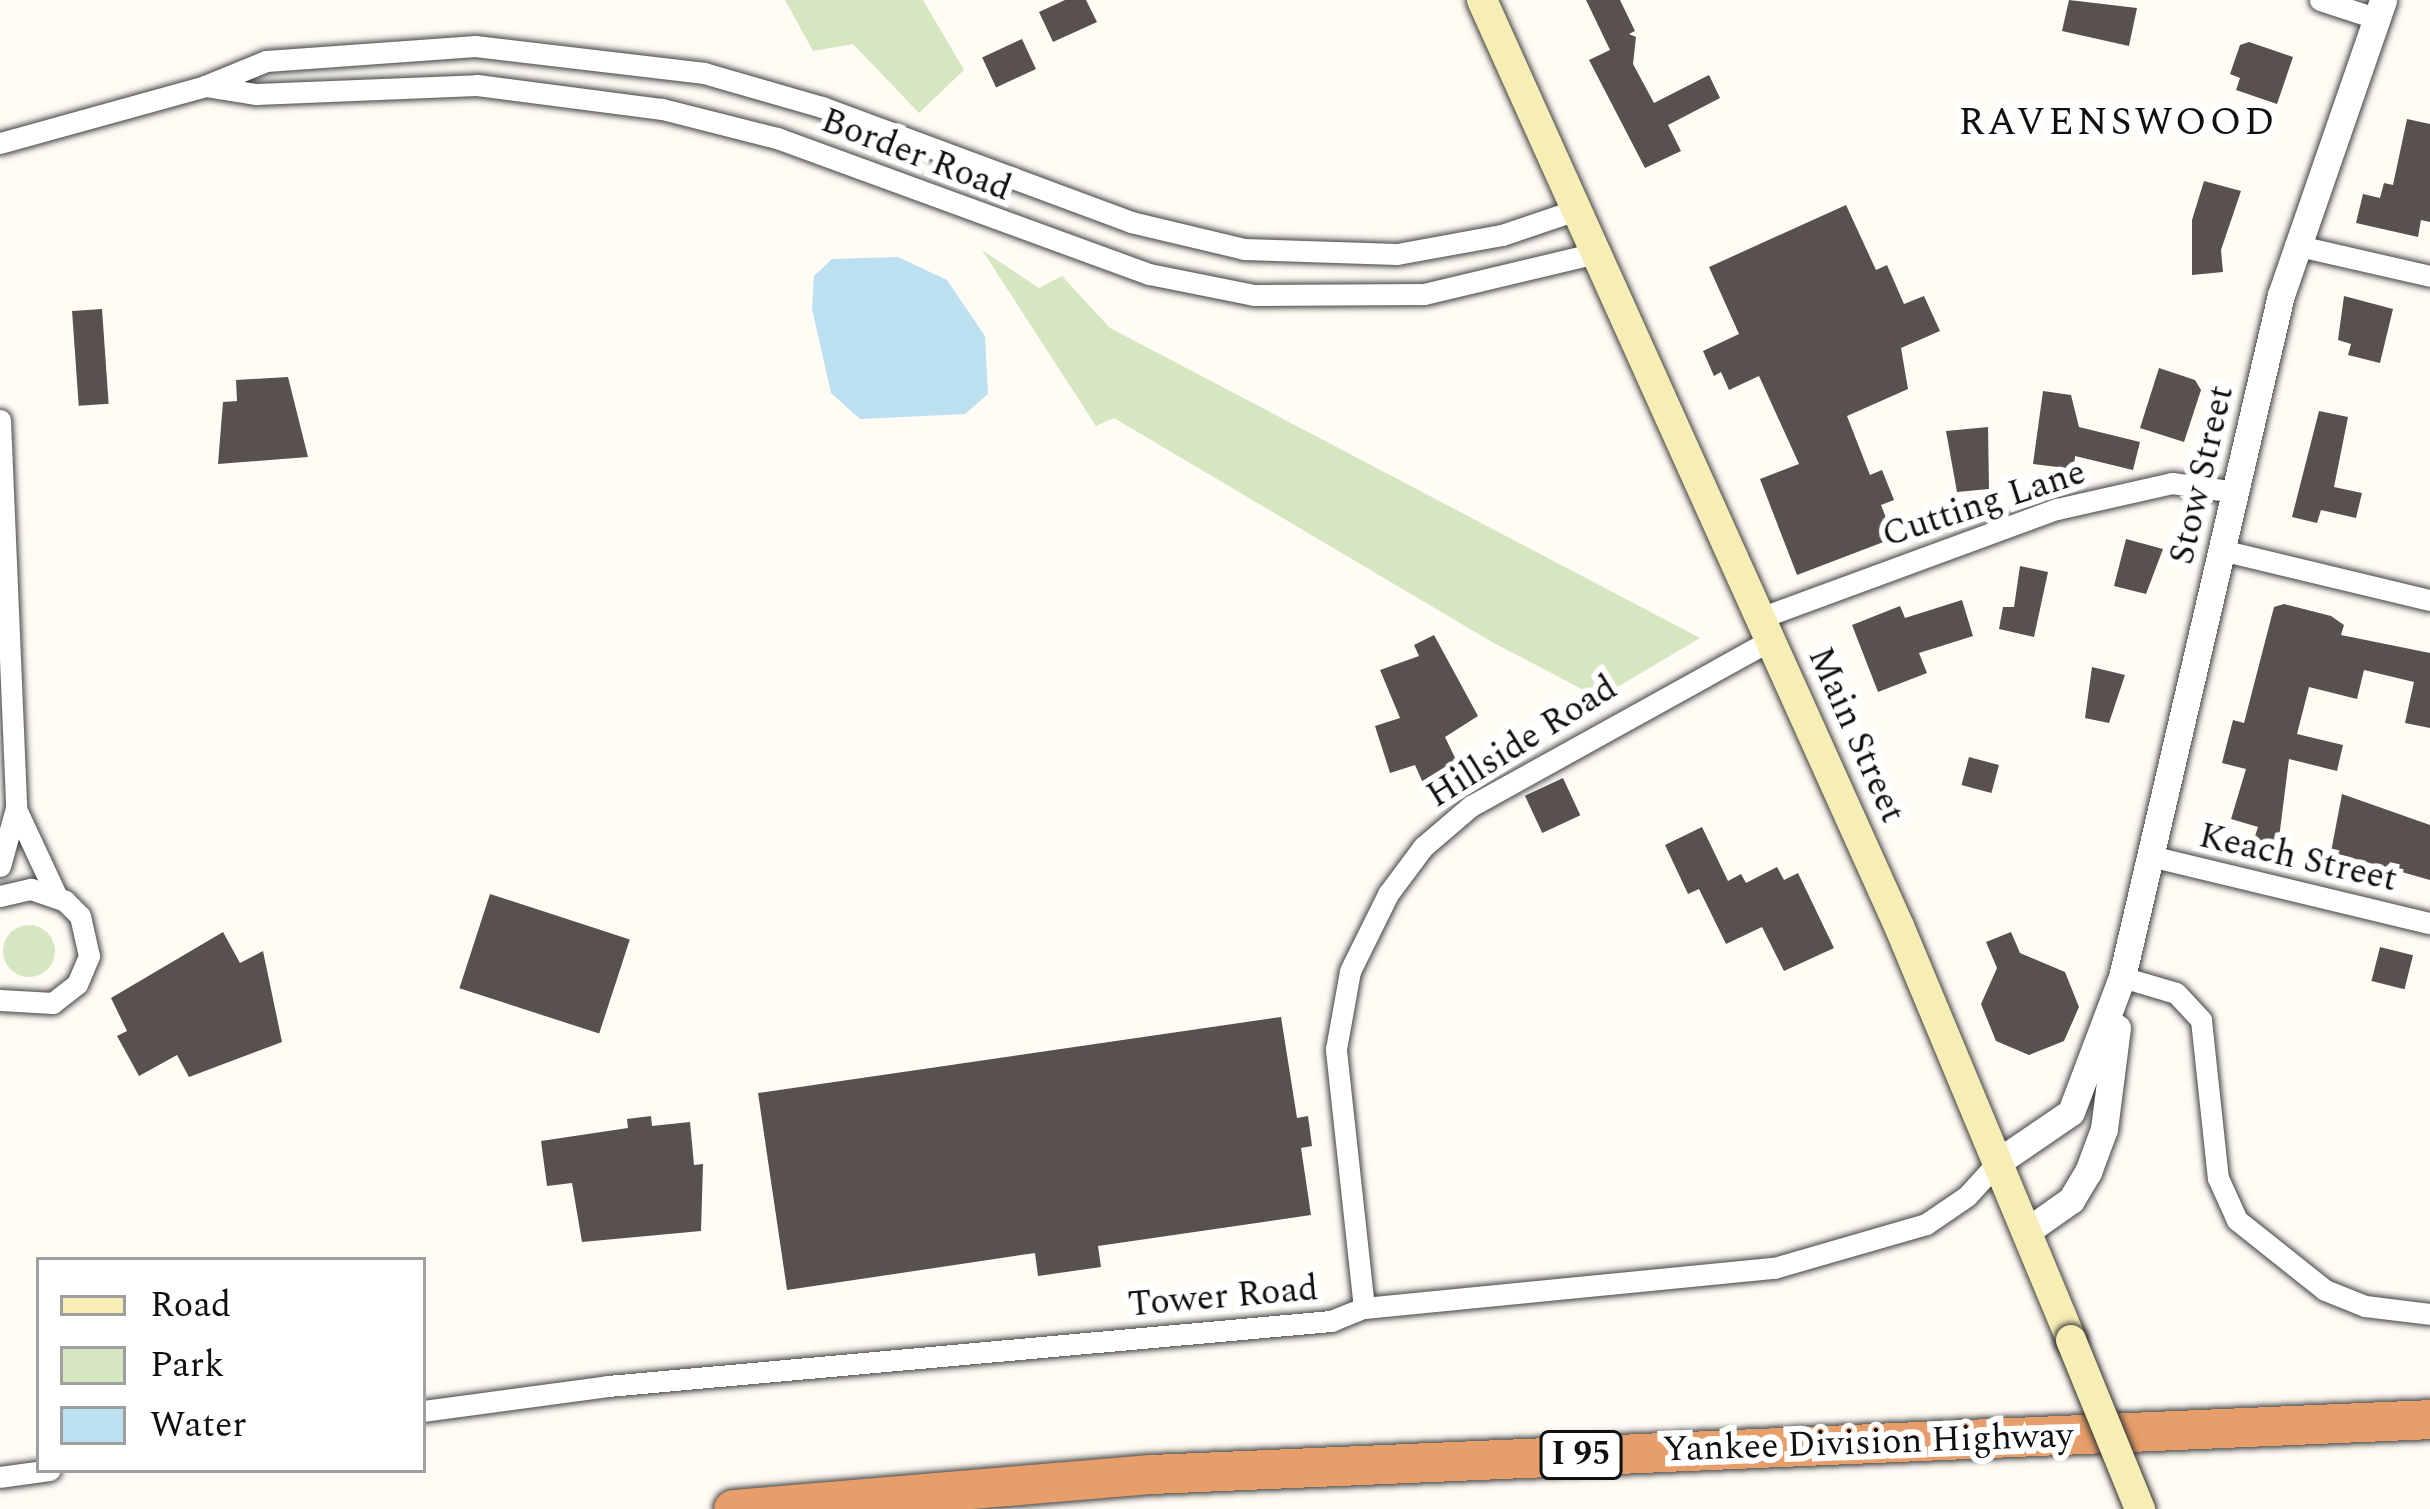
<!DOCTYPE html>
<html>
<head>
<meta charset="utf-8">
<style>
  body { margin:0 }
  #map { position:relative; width:2430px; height:1509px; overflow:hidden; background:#fefcf4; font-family:Spectral,serif }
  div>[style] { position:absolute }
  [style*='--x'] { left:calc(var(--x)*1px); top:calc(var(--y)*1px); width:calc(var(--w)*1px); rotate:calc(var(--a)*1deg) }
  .green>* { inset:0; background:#d5e6c0 }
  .round { border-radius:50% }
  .water>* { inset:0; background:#bde0f1 }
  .building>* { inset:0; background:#58514d; transform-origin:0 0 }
  .roads { filter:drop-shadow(0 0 3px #434343) drop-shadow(0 0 3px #434343) }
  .minor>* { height:21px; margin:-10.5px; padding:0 10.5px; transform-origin:10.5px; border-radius:10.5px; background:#fff }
  .tertiary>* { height:27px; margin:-13.5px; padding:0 13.5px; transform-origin:13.5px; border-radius:13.5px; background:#fff }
  .secondary>* { height:30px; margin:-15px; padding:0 15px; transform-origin:15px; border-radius:15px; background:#f7eeb6 }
  .motorway>* { height:39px; margin:-19.5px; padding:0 19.5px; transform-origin:19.5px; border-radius:19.5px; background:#e79e6a }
  .bridges { filter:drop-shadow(0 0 3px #323232) drop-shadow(0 0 3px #323232) }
  .secondary-bridge>* { height:30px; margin:-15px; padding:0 15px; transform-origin:15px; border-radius:15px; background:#f7eeb6 }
  span { translate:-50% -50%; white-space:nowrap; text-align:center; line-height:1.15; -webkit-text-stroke:12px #fff; paint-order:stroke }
  .shield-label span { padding:3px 9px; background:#fff; border:3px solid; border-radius:9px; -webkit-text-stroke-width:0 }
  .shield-label { font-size:33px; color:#101010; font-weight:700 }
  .street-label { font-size:36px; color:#101010 }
  .neighbourhood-label { font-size:39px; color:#101010; letter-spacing:3px }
  .legend { position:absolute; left:36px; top:1257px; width:390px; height:216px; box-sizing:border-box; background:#fff; border:3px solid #9f9f9f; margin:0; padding:15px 21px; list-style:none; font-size:36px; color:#101010 }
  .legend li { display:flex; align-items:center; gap:24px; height:60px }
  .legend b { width:60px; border:3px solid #9f9f9f }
</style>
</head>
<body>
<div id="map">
  <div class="green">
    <i style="clip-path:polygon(785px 0,923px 0,964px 70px,919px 113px,853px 44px,813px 51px)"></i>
    <i style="clip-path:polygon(982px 250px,1039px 288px,1062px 276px,1110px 328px,1700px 638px,1599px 698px,1492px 642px,1114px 418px,1096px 426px)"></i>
    <i class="round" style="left:3px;top:925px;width:52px;height:52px"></i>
  </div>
  <div class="water">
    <i style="clip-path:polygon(898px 257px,947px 280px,985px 336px,988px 394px,965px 414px,860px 419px,831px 393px,812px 309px,814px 276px,832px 259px)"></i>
  </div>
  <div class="building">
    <i style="clip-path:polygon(1065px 0,1086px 0,1097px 22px,1053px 42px,1039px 12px)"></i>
    <i style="clip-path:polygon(1586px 0,1620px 0,1635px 31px,1629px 34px,1636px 37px,1633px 64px,1654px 103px,1709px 75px,1720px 98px,1668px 125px,1681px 151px,1645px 168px,1589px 60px,1610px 50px)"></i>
    <i style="clip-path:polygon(2069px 0,2137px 8px,2129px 46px,2062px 31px)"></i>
    <i style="left:1022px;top:39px;width:33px;height:44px;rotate:65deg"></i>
    <i style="clip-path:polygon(2249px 42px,2293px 57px,2277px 104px,2236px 90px,2240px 78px,2230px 74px,2240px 45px)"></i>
    <i style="clip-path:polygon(2407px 119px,2430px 124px,2430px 222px,2421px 220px,2418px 237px,2356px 223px,2363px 194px,2380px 198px,2384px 183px,2393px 185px)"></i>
    <i style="clip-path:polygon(2204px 181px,2241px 191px,2221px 250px,2223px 272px,2192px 275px,2192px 220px)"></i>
    <i style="clip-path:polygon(1846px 205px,1876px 270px,1887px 265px,1904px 304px,1924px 296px,1940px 331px,1901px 348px,1908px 389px,1847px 416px,1870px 475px,1882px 470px,1894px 500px,1881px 505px,1894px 538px,1797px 575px,1760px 479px,1799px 464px,1759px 376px,1729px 390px,1721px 372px,1714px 376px,1703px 351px,1739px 334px,1709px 267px)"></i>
    <i style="clip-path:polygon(2344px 296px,2393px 309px,2380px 363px,2348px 355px,2351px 344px,2338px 340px)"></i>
    <i style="left:102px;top:309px;width:95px;height:30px;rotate:86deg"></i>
    <i style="clip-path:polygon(2159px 368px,2195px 380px,2201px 390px,2184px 442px,2140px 428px)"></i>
    <i style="clip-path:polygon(288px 377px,308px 457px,218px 464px,223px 402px,237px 401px,236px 380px)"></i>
    <i style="clip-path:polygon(2043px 391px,2071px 395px,2079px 427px,2140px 442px,2133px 470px,2075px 456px,2074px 469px,2033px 464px)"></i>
    <i style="clip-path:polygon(2319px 411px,2348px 417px,2334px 487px,2362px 493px,2356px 518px,2321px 510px,2317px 523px,2292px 517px)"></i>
    <i style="clip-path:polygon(1988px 427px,1989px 489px,1957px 492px,1946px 431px)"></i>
    <i style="clip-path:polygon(2126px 539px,2163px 549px,2146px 594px,2114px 586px)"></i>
    <i style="clip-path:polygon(2020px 566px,2048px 572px,2034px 637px,1999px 629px,2003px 607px,2014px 607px)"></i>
    <i style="clip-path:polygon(1962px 600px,1973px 636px,1919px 653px,1927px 673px,1878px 692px,1852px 625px,1900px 606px,1905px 618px)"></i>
    <i style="clip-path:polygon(2284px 604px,2331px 616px,2344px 625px,2341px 635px,2430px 653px,2430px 728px,2405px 723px,2414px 682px,2364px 670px,2357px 699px,2309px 687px,2297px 734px,2343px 745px,2337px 771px,2289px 759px,2278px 846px,2254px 839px,2258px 827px,2231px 819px,2246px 769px,2222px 763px,2233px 720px,2244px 723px,2274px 607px)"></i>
    <i style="clip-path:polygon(1434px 635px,1478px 716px,1445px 737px,1459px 766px,1423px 783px,1415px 765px,1390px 773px,1375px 726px,1400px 718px,1380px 670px,1419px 656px,1414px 645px)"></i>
    <i style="clip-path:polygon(2092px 667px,2125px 675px,2109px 723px,2085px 718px)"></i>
    <i style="left:1969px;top:757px;width:31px;height:29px;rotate:15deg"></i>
    <i style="left:1563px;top:778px;width:41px;height:42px;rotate:65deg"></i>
    <i style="clip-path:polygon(2342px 794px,2430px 825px,2430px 880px,2331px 852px)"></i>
    <i style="clip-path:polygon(1702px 827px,1728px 881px,1741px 874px,1746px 883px,1777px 867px,1784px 880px,1798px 873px,1834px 948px,1784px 971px,1762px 927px,1726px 944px,1699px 889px,1688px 894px,1665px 845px)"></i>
    <i style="left:490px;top:894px;width:147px;height:99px;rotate:18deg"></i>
    <i style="clip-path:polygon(223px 932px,240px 963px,263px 951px,282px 1042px,189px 1077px,177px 1055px,139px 1076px,117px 1036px,127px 1031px,111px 998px)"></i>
    <i style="clip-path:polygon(2011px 932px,2020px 953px,2065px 972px,2079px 1007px,2064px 1041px,2029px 1055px,1996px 1041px,1981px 1004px,1997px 968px,1986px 942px)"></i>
    <i style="left:2380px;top:947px;width:34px;height:35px;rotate:14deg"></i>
    <i style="clip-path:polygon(1281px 1017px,1297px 1118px,1308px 1116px,1312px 1146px,1301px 1148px,1311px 1215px,1098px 1246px,1101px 1267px,1038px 1276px,1035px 1253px,787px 1290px,758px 1093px)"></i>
    <i style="clip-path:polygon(651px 1116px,652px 1126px,690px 1122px,694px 1165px,703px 1164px,701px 1231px,582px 1242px,572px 1183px,547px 1186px,541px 1141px,628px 1128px,627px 1119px)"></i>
  </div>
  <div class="roads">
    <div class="minor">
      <i style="--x:2320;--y:0;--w:58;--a:18.1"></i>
      <i style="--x:205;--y:86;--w:52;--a:8.9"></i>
      <i style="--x:256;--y:94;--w:221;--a:-2.3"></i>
      <i style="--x:477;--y:85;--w:187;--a:7.4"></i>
      <i style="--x:662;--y:109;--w:119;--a:14.2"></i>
      <i style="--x:777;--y:138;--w:396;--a:20.1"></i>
      <i style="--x:1149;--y:274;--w:107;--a:11.3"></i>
      <i style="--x:1254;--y:295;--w:170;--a:-0.3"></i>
      <i style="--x:1424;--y:294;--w:177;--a:-13.4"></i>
      <i style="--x:0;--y:143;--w:213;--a:-15.5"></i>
      <i style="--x:205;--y:86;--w:66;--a:-22.3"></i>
      <i style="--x:266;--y:61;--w:210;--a:-4.1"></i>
      <i style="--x:475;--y:46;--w:231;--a:6.7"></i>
      <i style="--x:704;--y:73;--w:123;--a:16.1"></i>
      <i style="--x:822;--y:107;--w:330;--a:20.4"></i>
      <i style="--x:1131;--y:222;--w:116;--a:13.4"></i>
      <i style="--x:1244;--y:249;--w:153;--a:1.9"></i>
      <i style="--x:1397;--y:254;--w:107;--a:-10.3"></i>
      <i style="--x:1502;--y:235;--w:78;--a:-18.7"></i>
      <i style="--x:2295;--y:245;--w:139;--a:12.9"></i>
      <i style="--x:0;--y:420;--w:388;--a:87.6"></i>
      <i style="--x:16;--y:808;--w:60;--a:105.4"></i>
      <i style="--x:2221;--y:550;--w:215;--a:13.5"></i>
      <i style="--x:1760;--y:618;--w:316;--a:-20.2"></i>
      <i style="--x:2057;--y:509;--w:118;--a:-12.7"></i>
      <i style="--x:2172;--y:483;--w:64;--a:8.1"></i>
      <i style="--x:16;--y:809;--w:97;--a:65"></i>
      <i style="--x:2150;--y:856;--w:288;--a:13.5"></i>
      <i style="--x:0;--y:896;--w:32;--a:-13"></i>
      <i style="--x:31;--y:889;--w:36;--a:19"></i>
      <i style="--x:65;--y:901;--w:21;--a:45"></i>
      <i style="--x:80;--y:916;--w:41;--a:77.3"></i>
      <i style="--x:89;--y:956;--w:30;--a:113"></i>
      <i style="--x:77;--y:984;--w:31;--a:142"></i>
      <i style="--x:53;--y:1003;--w:53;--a:-176.8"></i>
      <i style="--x:2122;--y:977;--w:56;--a:16.5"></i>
      <i style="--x:2176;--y:993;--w:37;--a:47"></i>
      <i style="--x:2201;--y:1020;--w:159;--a:83.9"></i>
      <i style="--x:2218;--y:1178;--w:46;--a:65.7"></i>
      <i style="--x:2237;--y:1220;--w:112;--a:38.5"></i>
      <i style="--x:2325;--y:1290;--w:43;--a:21.8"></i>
      <i style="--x:2365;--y:1306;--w:65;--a:7"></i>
      <i style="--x:1364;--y:1308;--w:261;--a:-96.2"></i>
      <i style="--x:1336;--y:1049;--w:79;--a:-79.8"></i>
      <i style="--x:1350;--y:971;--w:86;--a:-63.7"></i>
      <i style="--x:1388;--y:894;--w:59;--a:-53.3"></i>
      <i style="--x:1423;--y:847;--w:63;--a:-40.5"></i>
      <i style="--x:1471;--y:806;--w:342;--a:-29"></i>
      <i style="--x:423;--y:1411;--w:187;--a:-7.7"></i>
      <i style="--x:608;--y:1386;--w:726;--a:-5.14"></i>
      <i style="--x:1331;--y:1321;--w:35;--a:-22"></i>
      <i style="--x:1364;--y:1308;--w:412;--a:-5.6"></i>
      <i style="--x:1774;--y:1268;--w:158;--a:-16.1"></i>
      <i style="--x:1926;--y:1224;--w:50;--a:-34.3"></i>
      <i style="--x:1967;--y:1196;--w:46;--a:-47.6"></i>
      <i style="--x:0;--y:1477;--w:50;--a:-8"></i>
    </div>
    <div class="tertiary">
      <i style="--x:1998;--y:1162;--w:88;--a:-34.4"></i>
      <i style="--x:2071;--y:1112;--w:144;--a:-69.3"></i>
      <i style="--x:2122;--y:977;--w:700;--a:-76.88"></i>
      <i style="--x:2281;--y:295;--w:312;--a:-70.9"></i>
      <i style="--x:2027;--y:1231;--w:54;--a:-35.2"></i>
      <i style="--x:2071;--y:1200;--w:33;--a:-59"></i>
      <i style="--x:2088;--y:1172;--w:46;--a:-69.6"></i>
      <i style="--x:2104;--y:1129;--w:102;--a:-82.7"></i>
    </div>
    <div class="secondary">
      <i style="--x:1482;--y:0;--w:1016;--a:65.76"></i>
      <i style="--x:1899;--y:926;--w:448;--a:67.4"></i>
    </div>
    <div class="motorway">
      <i style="--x:733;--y:1509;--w:420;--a:-4.8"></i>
      <i style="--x:1152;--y:1474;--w:1279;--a:-2.46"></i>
    </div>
  </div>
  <div class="bridges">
    <div class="secondary-bridge">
      <i style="--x:2071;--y:1340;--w:183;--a:67.8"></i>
    </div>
  </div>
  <div class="shield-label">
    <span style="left:1581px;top:1455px">I 95</span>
  </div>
  <div class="street-label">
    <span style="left:916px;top:155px;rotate:21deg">Border Road</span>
    <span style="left:2202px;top:475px;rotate:-77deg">Stow Street</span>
    <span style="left:1984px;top:504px;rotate:-18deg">Cutting Lane</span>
    <span style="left:1856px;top:735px;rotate:66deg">Main Street</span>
    <span style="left:1522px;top:742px;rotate:-32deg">Hillside Road</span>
    <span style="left:2298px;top:858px;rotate:13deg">Keach Street</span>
    <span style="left:1223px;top:1297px;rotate:-5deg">Tower Road</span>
    <span style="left:1868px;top:1443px;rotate:-2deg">Yankee Division Highway</span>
  </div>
  <div class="neighbourhood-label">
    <span style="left:2118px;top:123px">RAVENSWOOD</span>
  </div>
  <ul class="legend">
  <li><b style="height:15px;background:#f7eeb6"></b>Road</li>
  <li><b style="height:33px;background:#d5e6c0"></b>Park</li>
  <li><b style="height:33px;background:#bde0f1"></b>Water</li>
  </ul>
</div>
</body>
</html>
